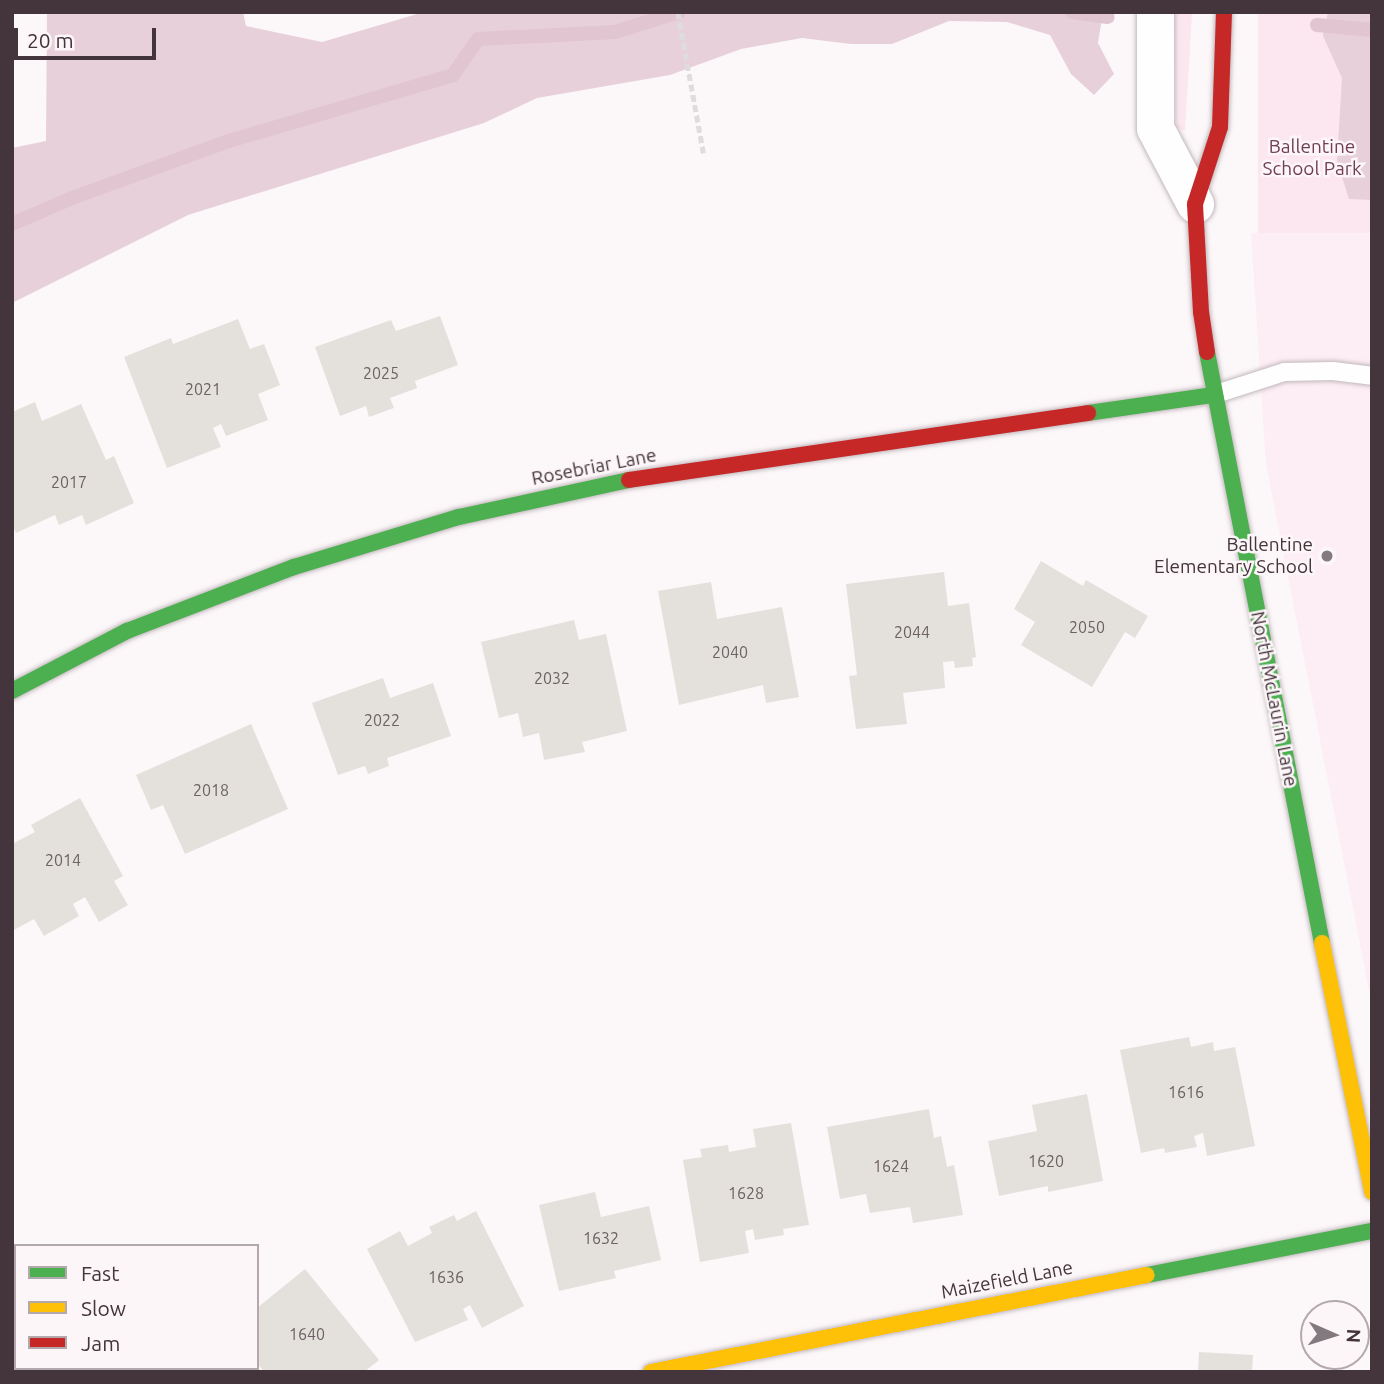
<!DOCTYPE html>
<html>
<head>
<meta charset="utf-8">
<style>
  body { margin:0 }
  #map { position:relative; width:1384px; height:1384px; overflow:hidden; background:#fcf7f9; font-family:Ubuntu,sans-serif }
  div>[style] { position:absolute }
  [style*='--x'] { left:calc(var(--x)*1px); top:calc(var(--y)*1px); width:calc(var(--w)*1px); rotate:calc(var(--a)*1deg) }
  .built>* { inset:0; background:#fdedf4 }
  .green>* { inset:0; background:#fce6ef; transform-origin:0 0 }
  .forest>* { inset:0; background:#e8d0db }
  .stream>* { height:14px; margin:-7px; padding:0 7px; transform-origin:7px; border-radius:7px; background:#e1c5d1 }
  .building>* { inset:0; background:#e4e1dd }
  .path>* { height:4.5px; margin-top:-2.25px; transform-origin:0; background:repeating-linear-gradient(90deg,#dedcdd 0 7px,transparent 0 10.5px) }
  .roads { filter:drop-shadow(0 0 2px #c2b9bd) drop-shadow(0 0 2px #c2b9bd) }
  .lane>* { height:18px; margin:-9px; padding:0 9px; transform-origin:9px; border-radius:9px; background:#fffefe }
  .street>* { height:37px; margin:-18.5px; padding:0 18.5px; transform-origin:18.5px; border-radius:18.5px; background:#fffefe }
  .fast>* { height:16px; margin:-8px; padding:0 8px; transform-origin:8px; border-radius:8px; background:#4caf50 }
  .slow>* { height:16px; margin:-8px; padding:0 8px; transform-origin:8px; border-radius:8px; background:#ffc107 }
  .jam>* { height:16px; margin:-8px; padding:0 8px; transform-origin:8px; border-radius:8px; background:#c62828 }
  .dots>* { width:19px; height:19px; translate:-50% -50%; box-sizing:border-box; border:4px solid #fdf6f9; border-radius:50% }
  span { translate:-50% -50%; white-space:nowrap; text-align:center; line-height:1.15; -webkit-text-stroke:5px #fdf6f9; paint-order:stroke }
  .number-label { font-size:16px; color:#6c6164 }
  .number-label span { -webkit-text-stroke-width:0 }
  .park-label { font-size:19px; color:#723e57 }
  .street-label { font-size:19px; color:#43353b }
  .poi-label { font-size:19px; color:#43353b }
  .right { translate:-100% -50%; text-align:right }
  .frame { position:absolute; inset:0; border:14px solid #43353b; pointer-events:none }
  .legend { position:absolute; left:14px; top:1244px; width:245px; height:126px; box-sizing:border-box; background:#fdf6f9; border:2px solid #b3a9ad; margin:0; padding:9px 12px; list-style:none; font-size:21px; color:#43353b }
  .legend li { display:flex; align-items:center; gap:14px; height:35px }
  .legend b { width:35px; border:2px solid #b3a9ad }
  .north { position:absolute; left:1300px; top:1300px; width:70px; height:70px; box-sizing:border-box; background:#fdf6f9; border:2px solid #b3a9ad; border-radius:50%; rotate:93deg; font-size:19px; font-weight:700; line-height:28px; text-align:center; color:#43353b }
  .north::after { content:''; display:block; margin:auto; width:24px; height:32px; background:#84797e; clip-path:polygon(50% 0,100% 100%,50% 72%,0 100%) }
  .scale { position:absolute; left:14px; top:28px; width:142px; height:32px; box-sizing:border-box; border:4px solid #43353b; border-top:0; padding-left:9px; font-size:21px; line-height:24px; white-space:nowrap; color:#43353b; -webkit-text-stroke:5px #fdf6f9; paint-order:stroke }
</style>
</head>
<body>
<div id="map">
  <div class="built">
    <i style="clip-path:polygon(1372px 228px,1372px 1005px,1266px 464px,1251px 233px)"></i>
  </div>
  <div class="green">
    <i style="clip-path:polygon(1174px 12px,1192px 12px,1185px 131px,1176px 127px)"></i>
    <i style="left:1258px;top:12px;width:114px;height:221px"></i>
  </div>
  <div class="forest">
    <i style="clip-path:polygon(47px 12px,243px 12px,246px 26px,322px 42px,424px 12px,1103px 12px,1098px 43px,1114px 74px,1094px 95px,1071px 74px,1050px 35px,1007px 22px,949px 21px,892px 44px,851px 44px,802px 38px,741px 49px,670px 75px,537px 98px,484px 123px,188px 215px,12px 303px,12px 148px,46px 141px)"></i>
    <i style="clip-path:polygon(1328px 12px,1372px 12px,1372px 200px,1349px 199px,1337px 161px,1342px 78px,1323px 36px)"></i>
  </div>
  <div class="stream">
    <i style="--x:1072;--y:12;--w:36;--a:8"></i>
    <i style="--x:1317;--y:25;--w:55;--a:5.2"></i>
    <i style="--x:12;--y:224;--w:65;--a:-23.4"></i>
    <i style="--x:72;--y:198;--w:167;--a:-20"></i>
    <i style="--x:229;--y:141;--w:234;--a:-16.4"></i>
    <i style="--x:453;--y:75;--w:44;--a:-55.2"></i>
    <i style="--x:478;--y:39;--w:137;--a:-2.9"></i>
    <i style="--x:615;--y:32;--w:67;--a:-17.4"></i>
  </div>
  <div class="building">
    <i style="clip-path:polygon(440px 316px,458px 365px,415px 381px,417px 388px,390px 398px,394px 408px,369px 417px,366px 406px,340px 416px,315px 347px,391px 320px,396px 331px)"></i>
    <i style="clip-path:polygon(238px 319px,250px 349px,264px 344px,280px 385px,258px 394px,268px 420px,226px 436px,221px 424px,213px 428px,221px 447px,167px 468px,124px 357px,171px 338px,173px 344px)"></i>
    <i style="clip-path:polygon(35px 402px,42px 421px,81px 404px,106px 460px,114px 456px,134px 503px,86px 525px,82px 515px,59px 525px,55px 515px,16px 533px,12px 524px,12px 412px)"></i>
    <i style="clip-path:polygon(1041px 561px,1083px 586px,1086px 580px,1148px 616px,1135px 638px,1125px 632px,1092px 687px,1021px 645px,1035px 622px,1014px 609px)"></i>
    <i style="clip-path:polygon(944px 572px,948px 606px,969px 603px,976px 657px,972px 658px,973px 666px,955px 668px,954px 661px,943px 662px,945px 688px,903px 693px,907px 724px,856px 729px,849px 676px,857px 675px,846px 584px)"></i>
    <i style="clip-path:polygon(711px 582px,717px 619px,782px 607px,799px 697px,766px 703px,763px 685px,679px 705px,658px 591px)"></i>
    <i style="clip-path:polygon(574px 620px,579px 640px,606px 634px,627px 731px,582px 742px,585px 752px,544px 760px,539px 733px,523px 737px,518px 713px,499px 718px,481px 642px)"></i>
    <i style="clip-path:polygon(383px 678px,390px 698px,433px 683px,451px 736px,387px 758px,389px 766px,368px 774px,365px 766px,338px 775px,312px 703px)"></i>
    <i style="clip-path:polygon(251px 724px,288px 809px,185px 854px,163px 805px,151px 810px,136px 775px)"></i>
    <i style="clip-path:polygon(80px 798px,123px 876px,114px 881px,128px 905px,99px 922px,85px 897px,73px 904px,79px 916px,44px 936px,34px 919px,12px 931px,12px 844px,35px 832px,31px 825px)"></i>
    <i style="clip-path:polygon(1189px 1037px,1191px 1047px,1213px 1042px,1214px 1051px,1235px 1047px,1255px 1146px,1207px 1156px,1203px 1133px,1194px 1136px,1197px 1147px,1165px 1153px,1164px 1148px,1141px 1153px,1120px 1050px)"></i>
    <i style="clip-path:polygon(1087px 1094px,1103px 1181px,1048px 1192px,1048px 1186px,999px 1196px,988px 1141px,1037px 1131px,1032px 1105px)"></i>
    <i style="clip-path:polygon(929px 1109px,934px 1138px,941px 1136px,947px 1167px,954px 1165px,963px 1215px,913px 1223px,910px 1207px,870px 1213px,866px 1194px,840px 1199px,827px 1127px)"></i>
    <i style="clip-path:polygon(791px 1123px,809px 1225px,783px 1229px,784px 1235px,755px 1240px,753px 1229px,745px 1231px,749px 1253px,700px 1262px,683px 1160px,702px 1157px,700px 1149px,728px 1145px,729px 1152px,756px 1147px,753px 1129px)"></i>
    <i style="clip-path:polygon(595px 1192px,601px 1217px,649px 1206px,661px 1260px,614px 1271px,616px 1278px,559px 1291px,539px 1205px)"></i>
    <i style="clip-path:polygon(476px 1211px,524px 1306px,482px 1328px,470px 1305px,463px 1309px,468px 1320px,415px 1342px,367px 1249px,400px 1231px,408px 1246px,432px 1233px,429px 1227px,454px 1215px,457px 1221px)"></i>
    <i style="clip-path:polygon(305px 1269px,379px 1360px,364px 1372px,264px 1372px,257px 1363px,257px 1308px)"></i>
    <i style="clip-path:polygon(1199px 1352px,1253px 1355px,1252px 1372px,1198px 1372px)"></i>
  </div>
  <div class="path">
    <i style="--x:678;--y:12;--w:145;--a:79.7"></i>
  </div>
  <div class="roads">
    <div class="lane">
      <i style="--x:1213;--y:395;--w:75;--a:-17.9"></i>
      <i style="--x:1284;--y:372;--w:49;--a:-1.2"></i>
      <i style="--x:1333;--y:371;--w:39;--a:7"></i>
    </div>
    <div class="street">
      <i style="--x:1155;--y:12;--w:116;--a:90"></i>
      <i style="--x:1155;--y:128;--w:86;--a:62.2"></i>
    </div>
    <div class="fast">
      <i style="--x:1207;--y:352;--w:602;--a:78.99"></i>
      <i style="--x:1088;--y:413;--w:126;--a:-8.2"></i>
      <i style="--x:12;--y:691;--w:130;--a:-27.6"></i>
      <i style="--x:127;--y:631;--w:179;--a:-21"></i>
      <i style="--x:294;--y:567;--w:172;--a:-16.9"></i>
      <i style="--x:459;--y:517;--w:174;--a:-12.3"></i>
      <i style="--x:1147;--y:1275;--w:229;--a:-11.1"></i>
    </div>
    <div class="slow">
      <i style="--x:1322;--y:943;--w:254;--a:78.6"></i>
      <i style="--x:651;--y:1372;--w:505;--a:-11.07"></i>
    </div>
    <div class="jam">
      <i style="--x:1207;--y:352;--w:40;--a:-98.5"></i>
      <i style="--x:1201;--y:312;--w:108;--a:-93.2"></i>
      <i style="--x:1195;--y:204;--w:81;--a:-72"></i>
      <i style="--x:1220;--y:127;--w:115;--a:-88"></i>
      <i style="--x:629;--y:480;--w:464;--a:-8.3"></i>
    </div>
  </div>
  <div class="dots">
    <i style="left:1327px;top:556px;background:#84797e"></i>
  </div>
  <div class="number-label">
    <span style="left:381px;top:373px">2025</span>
    <span style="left:203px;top:389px">2021</span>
    <span style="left:69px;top:482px">2017</span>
    <span style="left:1087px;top:627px">2050</span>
    <span style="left:912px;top:632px">2044</span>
    <span style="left:730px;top:652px">2040</span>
    <span style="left:552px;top:678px">2032</span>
    <span style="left:382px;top:720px">2022</span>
    <span style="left:211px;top:790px">2018</span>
    <span style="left:63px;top:860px">2014</span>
    <span style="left:1186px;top:1092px">1616</span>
    <span style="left:1046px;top:1161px">1620</span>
    <span style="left:891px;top:1166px">1624</span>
    <span style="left:746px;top:1193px">1628</span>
    <span style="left:601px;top:1238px">1632</span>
    <span style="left:446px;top:1277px">1636</span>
    <span style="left:307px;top:1334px">1640</span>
  </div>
  <div class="park-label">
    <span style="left:1312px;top:158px">Ballentine<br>School Park</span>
  </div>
  <div class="street-label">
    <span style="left:594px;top:467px;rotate:-11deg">Rosebriar Lane</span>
    <span style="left:1274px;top:699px;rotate:79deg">North McLaurin Lane</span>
    <span style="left:1007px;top:1280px;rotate:-11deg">Maizefield Lane</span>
  </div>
  <div class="poi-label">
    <span class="right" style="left:1313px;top:556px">Ballentine<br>Elementary School</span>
  </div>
  <div class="frame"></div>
  <ul class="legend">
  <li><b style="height:9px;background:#4caf50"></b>Fast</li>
  <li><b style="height:9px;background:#ffc107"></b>Slow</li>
  <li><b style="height:9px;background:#c62828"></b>Jam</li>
  </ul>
  <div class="north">N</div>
  <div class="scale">20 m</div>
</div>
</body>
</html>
